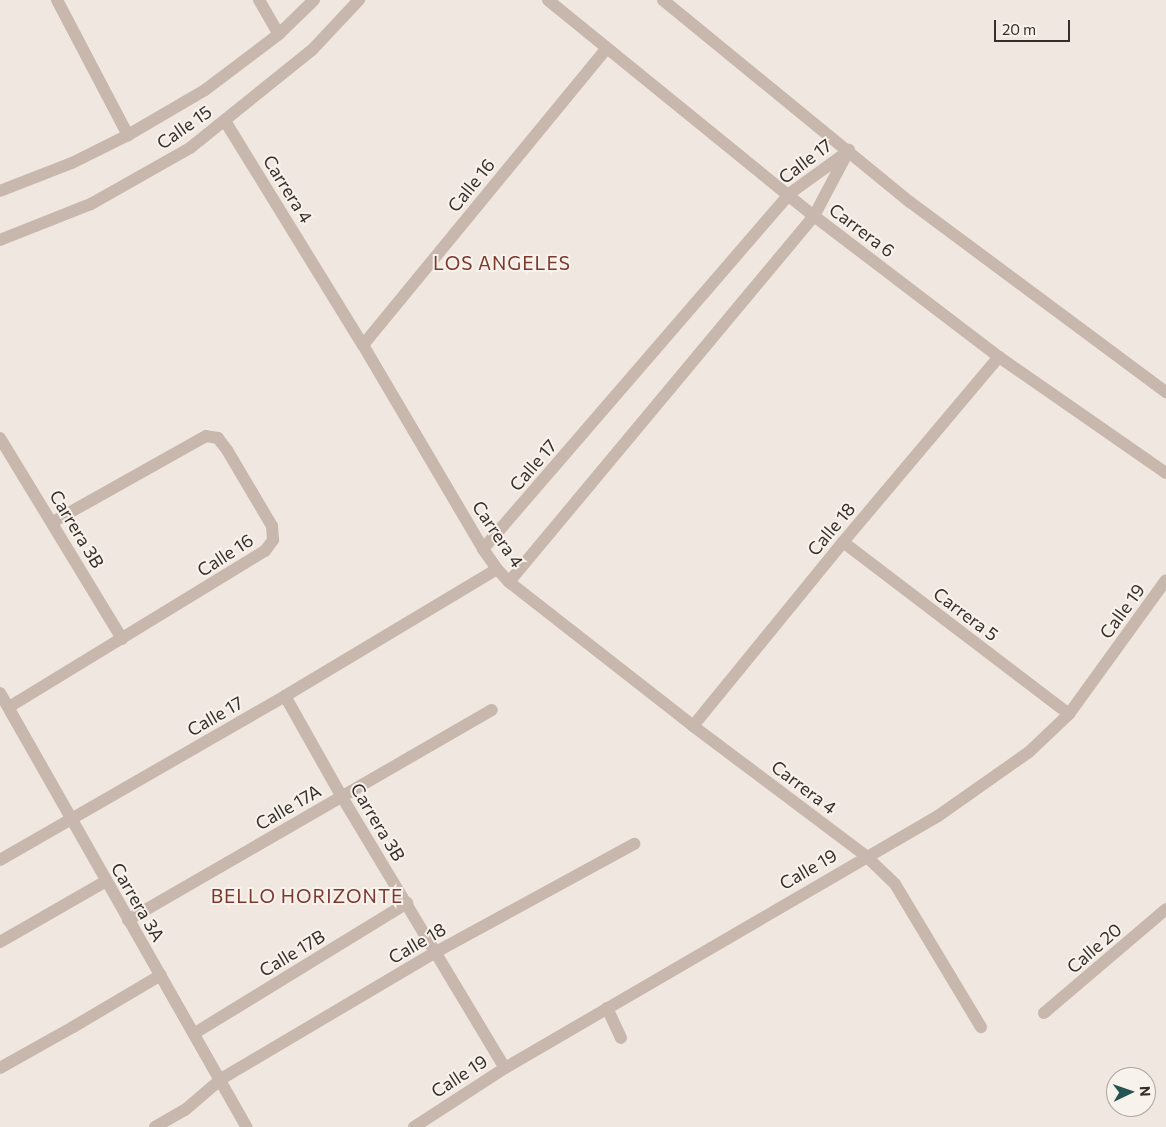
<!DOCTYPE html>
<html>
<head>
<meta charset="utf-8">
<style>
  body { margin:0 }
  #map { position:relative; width:1166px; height:1127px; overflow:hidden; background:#f0e7e0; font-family:Commissioner,sans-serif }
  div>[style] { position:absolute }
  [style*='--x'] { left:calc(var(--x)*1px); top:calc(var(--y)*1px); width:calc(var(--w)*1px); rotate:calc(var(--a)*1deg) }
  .minor>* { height:12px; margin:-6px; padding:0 6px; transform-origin:6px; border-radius:6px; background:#c7b7ad }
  span { translate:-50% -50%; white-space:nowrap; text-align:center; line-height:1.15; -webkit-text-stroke:4px #f8f2ec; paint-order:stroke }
  .street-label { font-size:18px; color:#372e2b }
  .neighbourhood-label { font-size:19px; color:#7c392e; letter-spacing:1px }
  .north { position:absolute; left:1106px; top:1067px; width:50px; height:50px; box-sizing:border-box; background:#f8f2ec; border:1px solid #aba49f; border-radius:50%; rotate:87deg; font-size:14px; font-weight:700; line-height:20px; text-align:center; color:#372e2b }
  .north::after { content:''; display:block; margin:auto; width:18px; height:22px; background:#255352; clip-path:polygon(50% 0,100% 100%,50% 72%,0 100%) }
  .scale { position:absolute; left:994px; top:20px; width:76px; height:22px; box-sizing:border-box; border:2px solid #372e2b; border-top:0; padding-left:6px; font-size:15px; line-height:18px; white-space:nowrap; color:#372e2b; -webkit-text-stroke:4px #f8f2ec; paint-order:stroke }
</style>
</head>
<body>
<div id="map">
  <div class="minor">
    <i style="--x:57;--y:0;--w:153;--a:62.3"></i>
    <i style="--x:259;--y:0;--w:39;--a:60"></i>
    <i style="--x:548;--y:0;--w:343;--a:39.1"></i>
    <i style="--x:814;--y:216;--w:233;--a:37.3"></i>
    <i style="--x:999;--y:357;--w:203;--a:34.8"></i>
    <i style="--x:663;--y:0;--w:319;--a:39.3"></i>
    <i style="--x:910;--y:202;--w:319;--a:36.6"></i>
    <i style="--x:225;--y:121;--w:263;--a:58.4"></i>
    <i style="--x:363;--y:345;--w:237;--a:59.5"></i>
    <i style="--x:483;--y:549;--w:24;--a:55"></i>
    <i style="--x:497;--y:569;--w:18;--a:47"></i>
    <i style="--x:509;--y:582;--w:234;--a:38"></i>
    <i style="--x:693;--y:726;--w:216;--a:36.9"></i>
    <i style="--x:866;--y:856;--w:40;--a:44"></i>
    <i style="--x:895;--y:884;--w:167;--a:59"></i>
    <i style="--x:0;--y:191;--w:77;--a:-21.3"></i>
    <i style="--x:72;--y:163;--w:63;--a:-26.6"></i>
    <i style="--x:128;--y:135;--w:89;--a:-30.3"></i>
    <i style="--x:205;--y:90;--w:93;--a:-37.1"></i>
    <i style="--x:279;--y:34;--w:49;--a:-44.2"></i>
    <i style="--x:0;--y:240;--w:98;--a:-21.6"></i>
    <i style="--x:91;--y:204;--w:114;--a:-29.5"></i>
    <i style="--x:190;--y:148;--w:156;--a:-38.8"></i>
    <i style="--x:312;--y:50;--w:69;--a:-46.8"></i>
    <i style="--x:363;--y:345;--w:384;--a:-50.6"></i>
    <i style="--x:0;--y:438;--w:235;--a:58.7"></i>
    <i style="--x:843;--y:542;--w:284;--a:37.3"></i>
    <i style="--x:483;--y:549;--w:469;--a:-49.2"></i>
    <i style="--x:789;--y:194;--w:72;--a:-35.9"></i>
    <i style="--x:509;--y:582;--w:476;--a:-50.2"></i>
    <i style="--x:814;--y:216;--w:75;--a:-62.1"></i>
    <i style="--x:0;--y:693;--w:499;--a:60.4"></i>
    <i style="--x:285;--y:696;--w:116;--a:60.6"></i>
    <i style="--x:342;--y:797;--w:316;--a:59"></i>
    <i style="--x:9;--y:707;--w:300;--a:-31.4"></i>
    <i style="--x:265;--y:551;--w:14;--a:-54"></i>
    <i style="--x:273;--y:540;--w:14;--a:-94"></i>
    <i style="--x:272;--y:526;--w:88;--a:-120.6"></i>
    <i style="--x:227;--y:450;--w:15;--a:-127"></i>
    <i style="--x:218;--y:438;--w:12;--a:-171"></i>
    <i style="--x:206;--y:436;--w:176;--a:150.7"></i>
    <i style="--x:693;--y:726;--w:237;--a:-50.8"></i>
    <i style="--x:843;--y:542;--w:242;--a:-49.9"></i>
    <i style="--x:0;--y:860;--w:329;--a:-29.9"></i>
    <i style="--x:285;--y:696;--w:247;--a:-30.9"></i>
    <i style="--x:128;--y:920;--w:420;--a:-30"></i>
    <i style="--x:0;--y:942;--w:122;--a:-29.9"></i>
    <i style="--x:607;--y:1008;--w:33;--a:65"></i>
    <i style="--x:1044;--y:1013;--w:160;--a:-40.4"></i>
    <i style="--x:195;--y:1033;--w:249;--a:-31.5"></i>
    <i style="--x:0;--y:1068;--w:84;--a:-29.3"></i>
    <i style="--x:73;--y:1027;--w:102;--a:-30.6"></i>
    <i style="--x:155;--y:1127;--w:34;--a:-30"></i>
    <i style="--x:185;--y:1110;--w:48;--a:-40.7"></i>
    <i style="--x:221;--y:1079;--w:250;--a:-30.6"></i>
    <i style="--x:436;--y:952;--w:226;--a:-28.6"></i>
    <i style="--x:414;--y:1127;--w:108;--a:-33"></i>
    <i style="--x:505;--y:1068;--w:501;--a:-30.2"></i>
    <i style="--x:938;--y:816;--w:111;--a:-35.1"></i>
    <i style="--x:1029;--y:752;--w:55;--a:-43.5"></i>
    <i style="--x:1069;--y:714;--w:165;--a:-54.1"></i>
  </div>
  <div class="street-label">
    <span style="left:184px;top:127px;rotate:-35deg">Calle 15</span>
    <span style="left:805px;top:161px;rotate:-37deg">Calle 17</span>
    <span style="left:471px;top:185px;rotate:-51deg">Calle 16</span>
    <span style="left:288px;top:189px;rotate:58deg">Carrera 4</span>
    <span style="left:862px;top:230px;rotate:37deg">Carrera 6</span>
    <span style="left:533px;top:465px;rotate:-49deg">Calle 17</span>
    <span style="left:77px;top:529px;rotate:59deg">Carrera 3B</span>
    <span style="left:831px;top:529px;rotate:-50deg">Calle 18</span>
    <span style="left:498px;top:534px;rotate:56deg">Carrera 4</span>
    <span style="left:225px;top:555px;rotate:-33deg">Calle 16</span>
    <span style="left:1122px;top:611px;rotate:-54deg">Calle 19</span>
    <span style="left:966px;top:614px;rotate:37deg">Carrera 5</span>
    <span style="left:215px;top:716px;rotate:-30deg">Calle 17</span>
    <span style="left:804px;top:787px;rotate:37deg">Carrera 4</span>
    <span style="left:288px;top:807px;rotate:-30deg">Calle 17A</span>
    <span style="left:378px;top:822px;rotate:59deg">Carrera 3B</span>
    <span style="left:808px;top:869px;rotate:-30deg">Calle 19</span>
    <span style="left:138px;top:902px;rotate:60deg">Carrera 3A</span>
    <span style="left:417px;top:943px;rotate:-30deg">Calle 18</span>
    <span style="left:1094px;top:948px;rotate:-41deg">Calle 20</span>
    <span style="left:292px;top:953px;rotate:-31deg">Calle 17B</span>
    <span style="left:459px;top:1076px;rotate:-33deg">Calle 19</span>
  </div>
  <div class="neighbourhood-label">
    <span style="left:502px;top:263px">LOS ANGELES</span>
    <span style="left:307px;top:896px">BELLO HORIZONTE</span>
  </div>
  <div class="north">N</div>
  <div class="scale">20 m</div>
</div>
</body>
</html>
